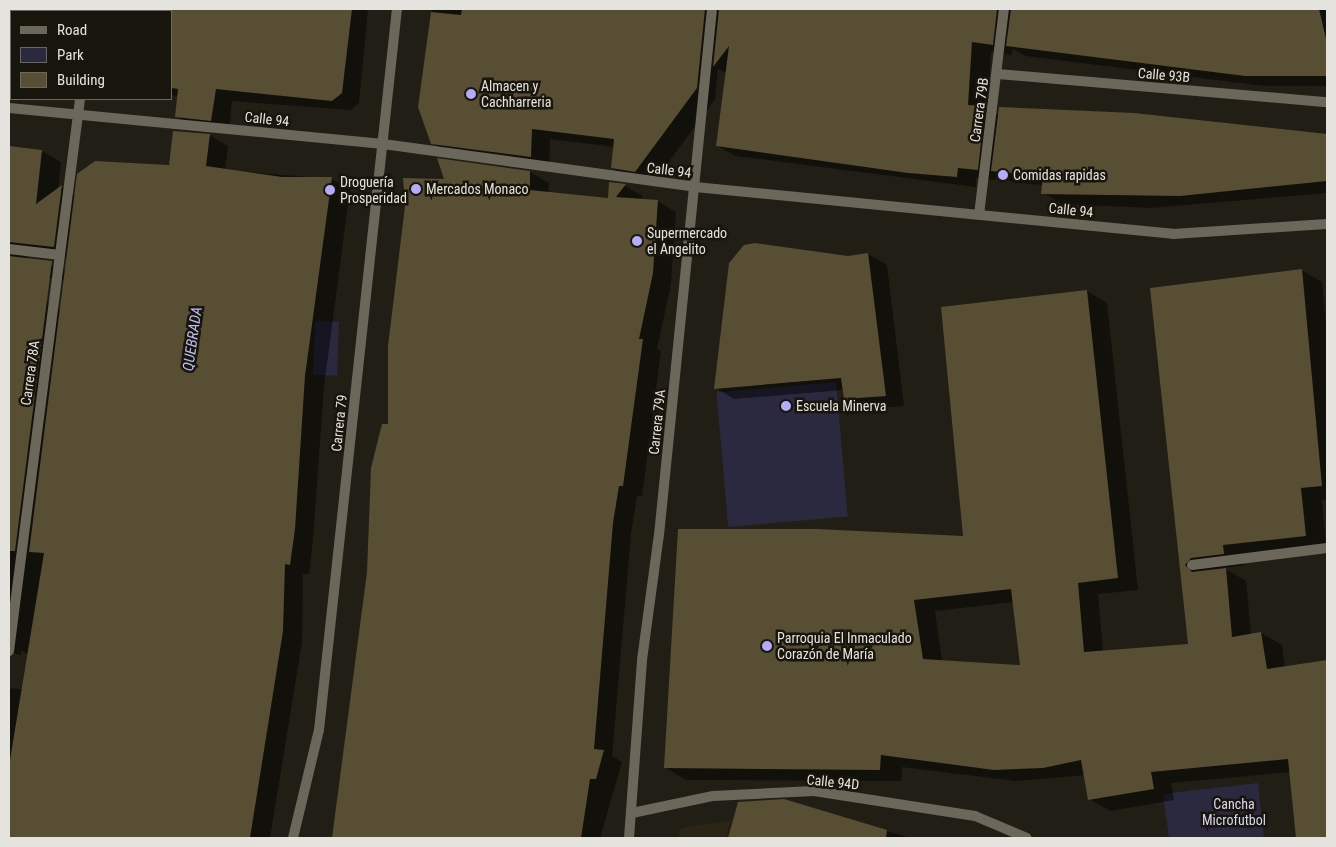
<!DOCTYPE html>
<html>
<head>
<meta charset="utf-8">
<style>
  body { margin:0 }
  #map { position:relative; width:1336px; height:847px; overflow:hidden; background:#211e15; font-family:"Roboto Condensed",sans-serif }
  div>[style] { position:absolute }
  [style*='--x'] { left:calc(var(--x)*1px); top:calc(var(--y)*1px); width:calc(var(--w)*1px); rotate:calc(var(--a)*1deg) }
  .built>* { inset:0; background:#2a2515 }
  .green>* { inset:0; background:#2b293f; transform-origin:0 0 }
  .shadow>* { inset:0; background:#0007 }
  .building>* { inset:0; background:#574e33 }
  .service>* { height:10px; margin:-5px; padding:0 5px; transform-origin:5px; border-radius:5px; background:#6b675b }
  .minor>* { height:10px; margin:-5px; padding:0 5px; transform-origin:5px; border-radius:5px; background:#6b675b }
  .tertiary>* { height:10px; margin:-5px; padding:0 5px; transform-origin:5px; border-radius:5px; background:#6b675b }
  .dots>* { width:14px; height:14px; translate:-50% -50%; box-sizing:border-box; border:2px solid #18150c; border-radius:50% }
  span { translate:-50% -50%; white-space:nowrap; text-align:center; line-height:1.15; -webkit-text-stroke:5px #18150c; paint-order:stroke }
  .street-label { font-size:14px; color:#e5e3dd }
  .poi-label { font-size:14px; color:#e5e3dd }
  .left { translate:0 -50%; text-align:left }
  .park-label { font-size:14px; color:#dad8f8 }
  .water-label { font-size:15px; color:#bfbcef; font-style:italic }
  .frame { position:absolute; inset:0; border:10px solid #e5e3dd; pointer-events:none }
  .legend { position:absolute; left:10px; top:10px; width:162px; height:90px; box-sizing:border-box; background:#18150c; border:1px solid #6a6760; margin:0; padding:6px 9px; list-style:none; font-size:15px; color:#e5e3dd }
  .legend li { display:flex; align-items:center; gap:10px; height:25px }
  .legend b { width:25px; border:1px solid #6a6760 }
</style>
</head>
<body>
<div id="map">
  <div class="built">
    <i style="clip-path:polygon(730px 821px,726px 838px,678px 838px,681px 828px)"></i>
  </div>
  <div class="green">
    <i style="left:315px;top:321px;width:24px;height:54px;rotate:2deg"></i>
    <i style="left:836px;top:382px;width:135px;height:120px;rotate:85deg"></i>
    <i style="clip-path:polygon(1258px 783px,1264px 838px,1169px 838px,1163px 794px)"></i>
  </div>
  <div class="shadow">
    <i style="clip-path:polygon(9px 9px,368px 9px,359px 103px,350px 110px,232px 101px,229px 130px,194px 126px,176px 116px,179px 96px,171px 95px,171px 11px,11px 11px,11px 74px)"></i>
    <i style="clip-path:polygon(432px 9px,1327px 9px,1327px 86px,1264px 86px,1026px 56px,1013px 49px,1011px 55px,991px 52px,987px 108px,999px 116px,1134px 114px,1327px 135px,1327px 193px,1151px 208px,1062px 204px,1043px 193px,1043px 185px,1012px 182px,997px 173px,996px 180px,976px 178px,976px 187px,736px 156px,717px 146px,726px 73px,718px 69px,715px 99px,654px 182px,631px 179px,612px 168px,615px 147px,550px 139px,549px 167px,451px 154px,432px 143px,419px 107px)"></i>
    <i style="clip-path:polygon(evenodd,209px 135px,228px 146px,225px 170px,332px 179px,350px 189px,324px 387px,313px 540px,309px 574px,303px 574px,302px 642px,270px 838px,9px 838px,9px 688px,57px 693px,36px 659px,21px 650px,21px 655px,9px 652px,9px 302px,47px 302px,61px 310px,70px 282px,9px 271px,9px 148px,42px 151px,61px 162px,58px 190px,62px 187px,76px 195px,170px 166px,209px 135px,29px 252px,68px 257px,66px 270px,25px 257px,29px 252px)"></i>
    <i style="clip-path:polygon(530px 172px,549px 183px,548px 193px,609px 199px,611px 184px,625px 186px,643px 196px,640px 200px,657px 201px,676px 212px,671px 284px,657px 349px,661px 351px,642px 496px,637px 496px,631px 534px,612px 756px,622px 762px,600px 838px,334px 838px,389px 426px,446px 180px)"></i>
    <i style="clip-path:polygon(868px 254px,887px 265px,904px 406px,865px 409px,846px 398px,844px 390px,734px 399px,716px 388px,848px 257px)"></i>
    <i style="clip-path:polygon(evenodd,1301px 270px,1322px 282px,1327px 335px,1327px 499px,1322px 500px,1326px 548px,1244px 556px,1245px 565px,1224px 568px,1246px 581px,1251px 634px,1261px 633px,1282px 645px,1285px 668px,1327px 662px,1327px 838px,1298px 838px,1290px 772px,1171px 783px,1174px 800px,1110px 811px,1089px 799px,1085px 775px,1016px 781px,902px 767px,901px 781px,686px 780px,666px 768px,964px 537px,1087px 291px,1107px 303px,1138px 590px,1098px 594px,1103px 651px,1189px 645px,1152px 289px,1301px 270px,1014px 602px,1021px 666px,942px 661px,935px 611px,1014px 602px)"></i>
    <i style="clip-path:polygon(784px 801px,911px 838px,729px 838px,739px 803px)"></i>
  </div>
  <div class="building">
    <i style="clip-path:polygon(171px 9px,352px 9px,342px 93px,332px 101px,216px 89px,211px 121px,175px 117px,178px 89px,171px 88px)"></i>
    <i style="clip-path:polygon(462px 9px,705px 9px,697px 88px,635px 172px,611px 168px,614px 139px,532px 129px,531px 157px,431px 144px,418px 107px,431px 12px,461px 15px)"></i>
    <i style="clip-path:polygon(719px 9px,997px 9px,993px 45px,972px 42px,968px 105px,985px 106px,978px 170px,958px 168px,957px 177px,908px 173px,716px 146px,729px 46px,713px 67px)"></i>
    <i style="clip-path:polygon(1011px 9px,1319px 9px,1327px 43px,1327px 76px,1245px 76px,1006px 46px)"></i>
    <i style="clip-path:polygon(999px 107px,1134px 113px,1327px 134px,1327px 181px,1180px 196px,1041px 194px,1043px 176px,991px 171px)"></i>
    <i style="clip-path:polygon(173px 131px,210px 134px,206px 166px,282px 177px,332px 177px,305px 376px,295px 529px,290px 565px,285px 564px,283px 631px,250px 838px,9px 838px,9px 766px,44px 553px,29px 552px,77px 174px,95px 161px,169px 165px)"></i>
    <i style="clip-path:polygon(9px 146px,42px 150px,36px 204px,62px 185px,54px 247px,9px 242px)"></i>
    <i style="clip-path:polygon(437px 158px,530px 171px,530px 190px,608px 198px,609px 182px,626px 184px,616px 197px,658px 200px,653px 273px,639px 339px,643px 339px,623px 486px,619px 486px,613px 523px,594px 749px,604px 750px,596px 779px,590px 779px,581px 838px,332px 838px,367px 572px,371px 468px,382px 424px,388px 424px,388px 346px,405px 206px,403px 178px,444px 179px)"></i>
    <i style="clip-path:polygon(755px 243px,848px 256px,868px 253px,886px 396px,844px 399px,841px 378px,714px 389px,729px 263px,744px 245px)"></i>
    <i style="clip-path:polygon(9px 256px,52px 261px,15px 551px,9px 551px)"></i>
    <i style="clip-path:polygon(evenodd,1302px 269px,1322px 486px,1301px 488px,1306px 536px,1223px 545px,1224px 554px,1191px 558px,1185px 565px,1192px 572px,1226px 568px,1232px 637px,1261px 632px,1267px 669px,1327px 660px,1327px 838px,1296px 838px,1288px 759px,1151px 772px,1154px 789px,1088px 800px,1081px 760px,1043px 768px,994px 770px,881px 755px,880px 770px,664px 768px,678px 529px,817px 529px,963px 536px,941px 307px,1087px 290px,1118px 578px,1078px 583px,1084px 652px,1188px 644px,1150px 288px,1302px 269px,1011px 589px,1020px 665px,923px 659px,914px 600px,1011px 589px)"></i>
    <i style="clip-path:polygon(784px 799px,887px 830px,886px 838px,728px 838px,738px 802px)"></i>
  </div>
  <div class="service">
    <i style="--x:1192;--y:565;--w:136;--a:-7.2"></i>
  </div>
  <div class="minor">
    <i style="--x:88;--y:11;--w:2;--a:-90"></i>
    <i style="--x:998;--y:74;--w:330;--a:4.9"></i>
    <i style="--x:979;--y:215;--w:208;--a:-83.1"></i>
    <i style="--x:9;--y:249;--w:51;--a:6.7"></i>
    <i style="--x:9;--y:651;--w:557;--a:-82.67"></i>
    <i style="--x:632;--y:813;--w:83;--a:-11.9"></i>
    <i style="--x:713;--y:796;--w:101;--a:-2.8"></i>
    <i style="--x:814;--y:791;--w:163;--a:8.8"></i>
    <i style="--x:975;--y:816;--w:56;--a:22.9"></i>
    <i style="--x:629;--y:838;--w:178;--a:-85.8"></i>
    <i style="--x:642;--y:660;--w:126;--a:-82.3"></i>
    <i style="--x:659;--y:535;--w:529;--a:-84.25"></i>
  </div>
  <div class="tertiary">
    <i style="--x:9;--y:108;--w:376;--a:5.5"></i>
    <i style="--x:383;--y:144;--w:315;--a:7.8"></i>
    <i style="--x:695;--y:187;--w:480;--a:5.6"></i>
    <i style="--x:1173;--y:234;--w:154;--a:-3.7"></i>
    <i style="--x:293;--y:838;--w:111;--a:-76.5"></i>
    <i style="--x:319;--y:730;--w:725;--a:-83.83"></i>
  </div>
  <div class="dots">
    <i style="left:471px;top:94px;background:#b4acf9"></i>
    <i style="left:1003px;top:175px;background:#b4acf9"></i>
    <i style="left:416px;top:189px;background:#b4acf9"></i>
    <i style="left:330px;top:190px;background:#b4acf9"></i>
    <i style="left:637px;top:241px;background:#b4acf9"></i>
    <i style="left:786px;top:406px;background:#b4acf9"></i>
    <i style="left:767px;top:646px;background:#b4acf9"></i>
  </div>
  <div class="street-label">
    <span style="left:1164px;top:75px;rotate:5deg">Calle 93B</span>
    <span style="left:979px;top:110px;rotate:-82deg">Carrera 79B</span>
    <span style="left:267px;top:119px;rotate:6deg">Calle 94</span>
    <span style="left:669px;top:170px;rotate:7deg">Calle 94</span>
    <span style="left:1071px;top:210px;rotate:6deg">Calle 94</span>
    <span style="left:30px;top:373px;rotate:-82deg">Carrera 78A</span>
    <span style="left:657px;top:422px;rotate:-84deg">Carrera 79A</span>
    <span style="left:339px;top:423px;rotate:-84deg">Carrera 79</span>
    <span style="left:833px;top:782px;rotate:6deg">Calle 94D</span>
  </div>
  <div class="poi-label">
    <span class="left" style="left:481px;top:94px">Almacen y<br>Cachharreria</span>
    <span class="left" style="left:1013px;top:175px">Comidas rapidas</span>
    <span class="left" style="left:340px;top:190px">Droguería<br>Prosperidad</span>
    <span class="left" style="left:426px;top:189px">Mercados Monaco</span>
    <span class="left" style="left:647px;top:241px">Supermercado<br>el Angelito</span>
    <span class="left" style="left:796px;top:406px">Escuela Minerva</span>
    <span class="left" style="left:777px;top:646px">Parroquia El Inmaculado<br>Corazón de María</span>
  </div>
  <div class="park-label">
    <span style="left:1234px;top:812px">Cancha<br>Microfutbol</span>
  </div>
  <div class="water-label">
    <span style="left:193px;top:339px;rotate:-82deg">QUEBRADA</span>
  </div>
  <div class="frame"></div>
  <ul class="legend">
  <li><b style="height:6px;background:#6b675b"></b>Road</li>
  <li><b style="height:14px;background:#2b293f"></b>Park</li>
  <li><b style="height:14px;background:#574e33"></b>Building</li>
  </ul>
</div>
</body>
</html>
